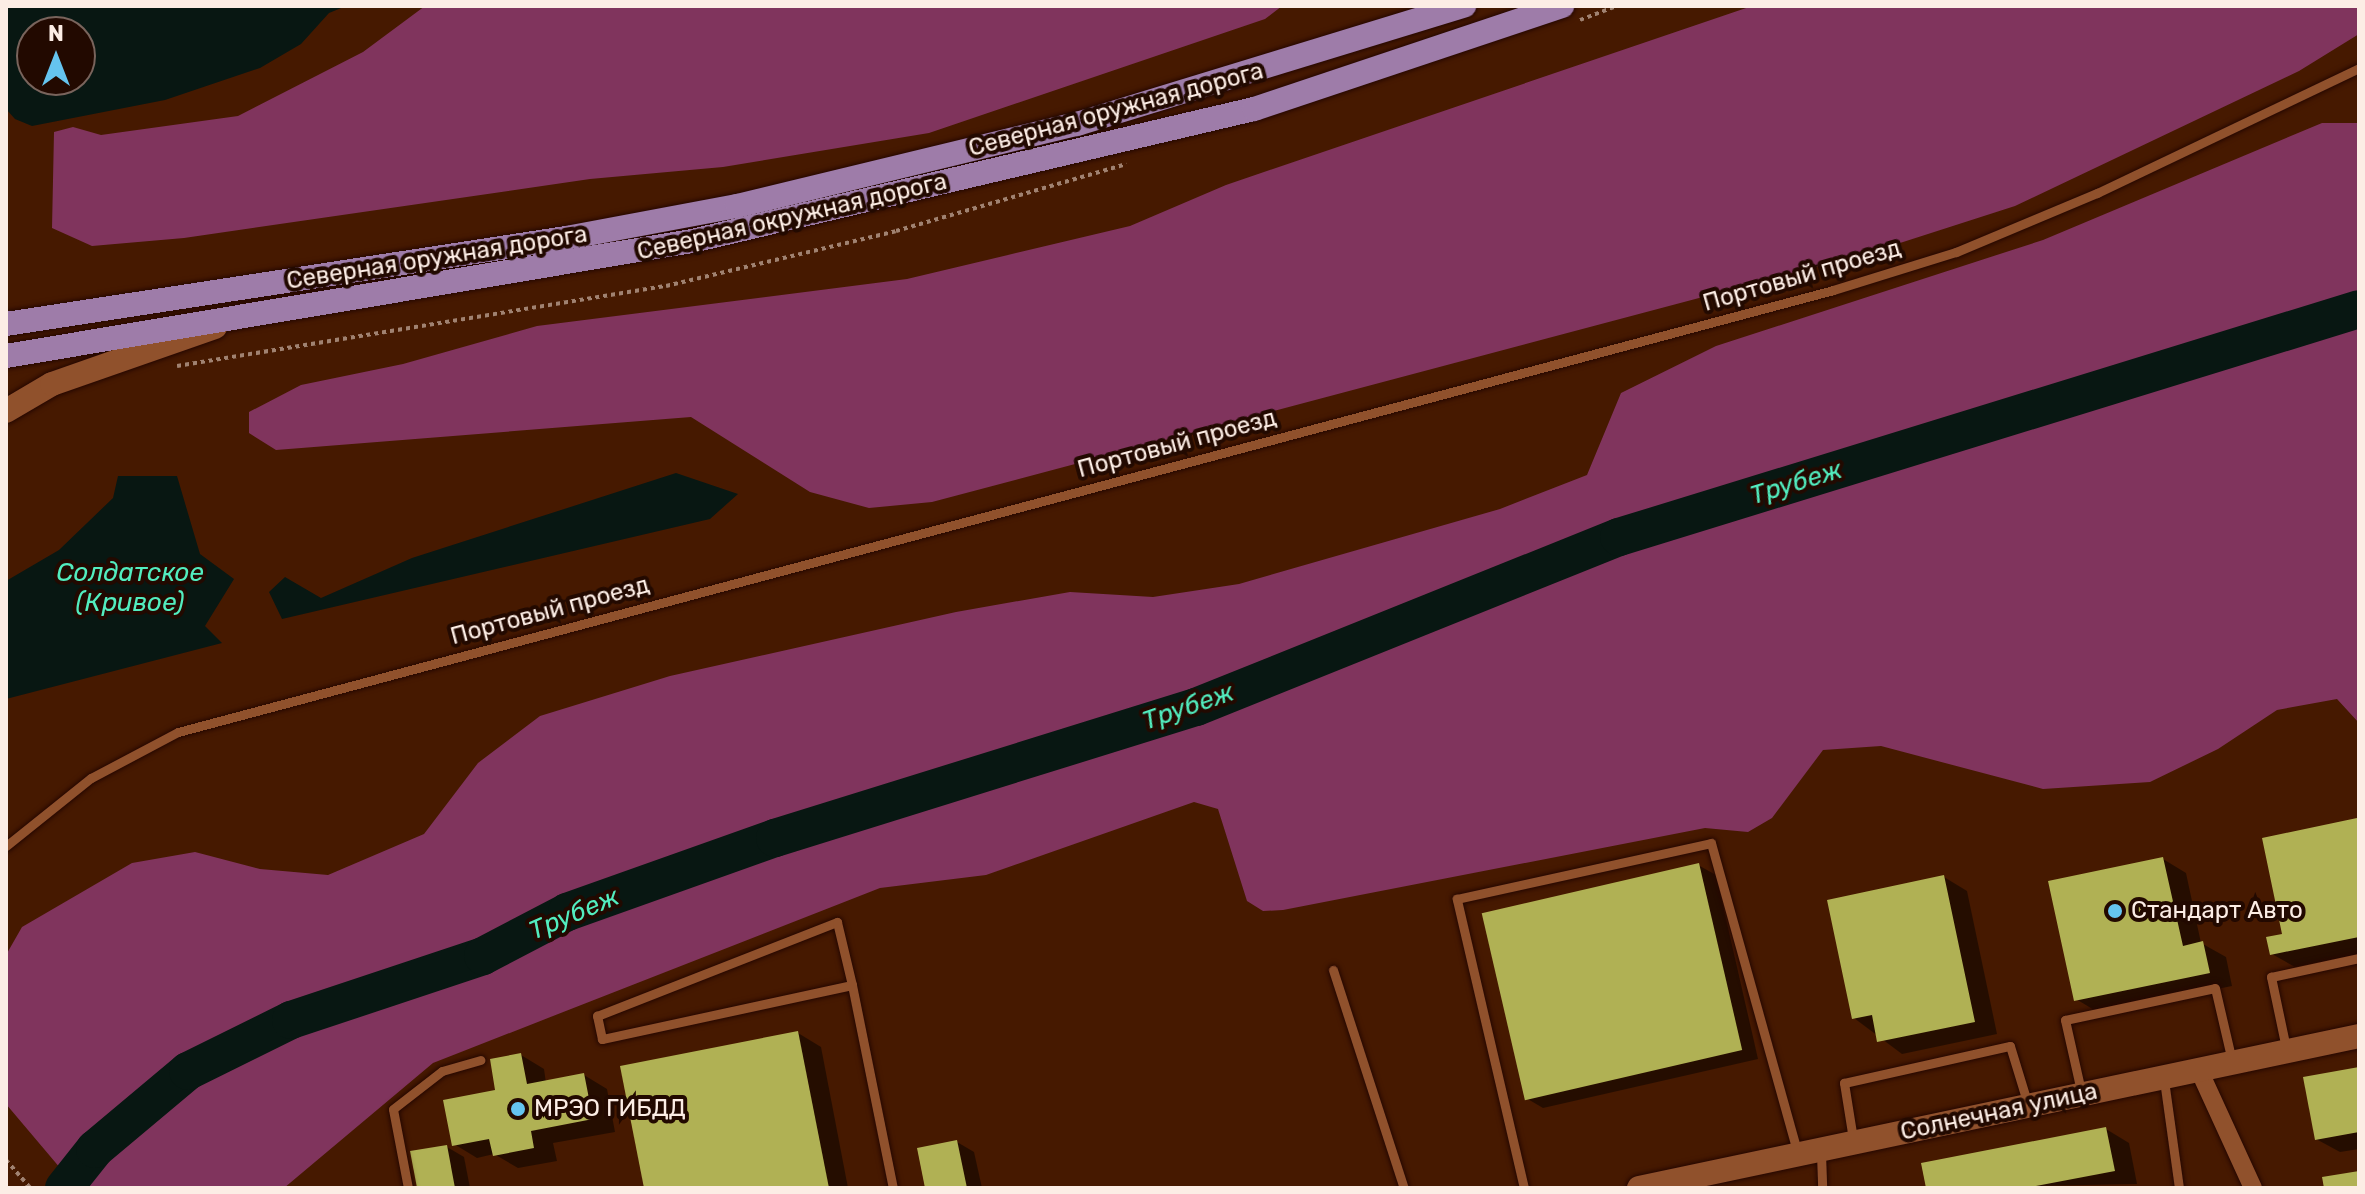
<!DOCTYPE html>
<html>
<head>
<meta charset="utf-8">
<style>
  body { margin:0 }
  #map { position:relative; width:2365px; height:1194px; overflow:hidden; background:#461900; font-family:Rubik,sans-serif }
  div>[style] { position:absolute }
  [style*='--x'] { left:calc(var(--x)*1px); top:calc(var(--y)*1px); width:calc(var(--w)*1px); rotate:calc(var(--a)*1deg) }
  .forest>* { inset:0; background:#80345d }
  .water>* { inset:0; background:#081712 }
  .shadow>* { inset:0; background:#0007 }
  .river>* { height:38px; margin:-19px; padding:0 19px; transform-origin:19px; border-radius:19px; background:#081712 }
  .building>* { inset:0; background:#b0b154; transform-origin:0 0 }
  .path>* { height:4px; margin-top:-2px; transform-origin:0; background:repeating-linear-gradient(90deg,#a08271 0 4px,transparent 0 8px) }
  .roads { filter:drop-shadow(0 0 2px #250700) drop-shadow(0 0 2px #250700) }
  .service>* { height:9px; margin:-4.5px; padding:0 4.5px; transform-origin:4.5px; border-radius:4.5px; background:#90512c }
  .minor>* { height:18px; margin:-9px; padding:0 9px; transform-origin:9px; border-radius:9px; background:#90512c }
  .secondary>* { height:24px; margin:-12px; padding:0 12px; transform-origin:12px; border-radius:12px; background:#90512c }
  .primary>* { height:24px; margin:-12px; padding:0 12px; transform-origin:12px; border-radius:12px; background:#9e7ca9 }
  .dots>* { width:22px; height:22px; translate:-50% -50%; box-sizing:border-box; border:4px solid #220900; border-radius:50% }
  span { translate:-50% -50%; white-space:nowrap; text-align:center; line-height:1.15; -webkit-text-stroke:8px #220900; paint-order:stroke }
  .street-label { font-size:24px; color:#fcede5 }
  .poi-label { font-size:24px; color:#fcede5 }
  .left { translate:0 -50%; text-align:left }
  .water-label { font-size:26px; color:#52edbf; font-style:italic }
  .frame { position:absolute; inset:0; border:8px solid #fcede5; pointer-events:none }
  .north { position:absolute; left:16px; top:16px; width:80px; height:80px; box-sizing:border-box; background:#220900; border:2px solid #79645c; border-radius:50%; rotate:0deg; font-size:22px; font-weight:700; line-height:32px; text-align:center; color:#fcede5 }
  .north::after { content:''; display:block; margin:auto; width:28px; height:36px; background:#65c4ef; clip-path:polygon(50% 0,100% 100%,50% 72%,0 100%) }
</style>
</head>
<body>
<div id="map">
  <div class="forest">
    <i style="clip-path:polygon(425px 6px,1282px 6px,1265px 19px,929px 133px,723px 167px,590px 179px,184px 238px,92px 246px,52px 228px,54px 132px,73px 127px,101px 135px,238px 116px,363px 52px)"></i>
    <i style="clip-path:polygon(1752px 6px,2359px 6px,2359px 34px,2299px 71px,2015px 206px,1872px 252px,932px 502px,869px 508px,810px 492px,691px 417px,276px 450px,249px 433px,249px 412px,301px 385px,403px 364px,537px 326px,907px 279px,1130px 226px,1226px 185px)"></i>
    <i style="clip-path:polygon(2322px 123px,2359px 123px,2359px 723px,2337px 699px,2277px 710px,2218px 749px,2150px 782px,2043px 789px,1881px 746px,1823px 750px,1772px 818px,1748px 832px,1705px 828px,1283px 910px,1263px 911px,1247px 901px,1218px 809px,1194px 802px,986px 875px,880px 888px,433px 1063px,284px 1188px,77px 1188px,6px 1104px,6px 955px,22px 927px,132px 863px,195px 852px,260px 869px,328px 875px,424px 834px,478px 763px,540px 716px,670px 676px,956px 612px,1070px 592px,1153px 597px,1239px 584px,1500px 509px,1587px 475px,1621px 393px,1716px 346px,2043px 240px)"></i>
  </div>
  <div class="water">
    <i style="clip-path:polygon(evenodd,6px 6px,346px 6px,329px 13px,301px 44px,260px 68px,165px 100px,32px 126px,15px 119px,6px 109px,6px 6px,32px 32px,80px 32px,80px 80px,32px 80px,32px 32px)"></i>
    <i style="clip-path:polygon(676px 473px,738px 494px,710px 519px,282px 619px,269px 592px,285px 577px,321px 598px,412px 558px)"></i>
    <i style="clip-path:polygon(118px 476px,177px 476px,200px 554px,234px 579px,205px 626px,222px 643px,6px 699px,6px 581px,59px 550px,113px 498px)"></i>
  </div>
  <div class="shadow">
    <i style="clip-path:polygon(2356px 820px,2359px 954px,2295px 967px,2272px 954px)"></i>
    <i style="clip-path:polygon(2163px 859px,2186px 873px,2201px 943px,2226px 957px,2232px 986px,2099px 1013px,2076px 999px)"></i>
    <i style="clip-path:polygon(1698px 865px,1716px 875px,1758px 1059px,1543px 1108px,1526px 1098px)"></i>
    <i style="clip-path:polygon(1944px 877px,1967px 891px,1997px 1034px,1902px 1054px,1854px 1018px)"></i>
    <i style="clip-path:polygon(798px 1033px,821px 1047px,848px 1188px,646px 1188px)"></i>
    <i style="clip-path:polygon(521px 1055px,544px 1069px,546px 1083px,584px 1075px,607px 1089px,615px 1132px,553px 1143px,557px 1161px,518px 1168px,494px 1154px,477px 1158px,454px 1144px)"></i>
    <i style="clip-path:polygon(2359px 1069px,2359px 1149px,2340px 1152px,2316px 1139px)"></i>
    <i style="clip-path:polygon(2106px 1129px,2129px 1143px,2137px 1184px,1928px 1188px)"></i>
    <i style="clip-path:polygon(957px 1142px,974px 1152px,982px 1188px,927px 1188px)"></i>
    <i style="clip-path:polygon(447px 1147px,464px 1157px,470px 1188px,419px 1188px)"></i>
  </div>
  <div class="river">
    <i style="--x:64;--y:1188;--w:50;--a:-51.5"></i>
    <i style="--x:95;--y:1149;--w:121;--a:-40"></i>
    <i style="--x:188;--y:1071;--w:115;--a:-26.3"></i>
    <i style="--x:291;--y:1020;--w:202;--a:-18.4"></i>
    <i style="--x:483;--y:956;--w:95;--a:-27.6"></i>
    <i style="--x:567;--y:912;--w:221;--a:-19.6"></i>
    <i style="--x:775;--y:838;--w:441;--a:-17.3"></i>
    <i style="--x:1196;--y:707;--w:456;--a:-21.9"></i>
    <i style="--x:1619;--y:537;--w:774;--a:-17.12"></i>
  </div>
  <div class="building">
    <i style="clip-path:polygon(2357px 818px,2359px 937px,2270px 955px,2266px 937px,2282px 934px,2262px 838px)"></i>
    <i style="clip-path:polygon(2163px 857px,2183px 946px,2203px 941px,2210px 973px,2074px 1001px,2048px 881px)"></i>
    <i style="left:1699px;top:863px;width:192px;height:223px;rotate:77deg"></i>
    <i style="clip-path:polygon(1944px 875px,1975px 1022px,1877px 1042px,1872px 1015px,1852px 1019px,1827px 900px)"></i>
    <i style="clip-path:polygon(798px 1031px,829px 1188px,644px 1188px,620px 1066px)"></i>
    <i style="clip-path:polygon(521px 1053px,527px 1084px,584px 1073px,593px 1119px,531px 1131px,534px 1148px,493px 1156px,489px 1139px,452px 1146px,443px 1100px,495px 1090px,490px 1059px)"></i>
    <i style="clip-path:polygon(2359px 1067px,2359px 1132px,2315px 1140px,2303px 1077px)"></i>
    <i style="clip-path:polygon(2106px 1127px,2115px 1171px,2026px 1188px,1926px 1188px,1921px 1163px)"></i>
    <i style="clip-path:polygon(957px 1140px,967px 1188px,925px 1188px,917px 1148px)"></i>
    <i style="clip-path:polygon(447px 1145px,455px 1188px,417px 1188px,410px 1151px)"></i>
    <i style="clip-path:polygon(2359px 1171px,2359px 1188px,2324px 1188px,2322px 1177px)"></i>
  </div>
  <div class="path">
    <i style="--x:1580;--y:20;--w:39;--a:-21"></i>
    <i style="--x:177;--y:366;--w:496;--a:-9.3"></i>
    <i style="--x:666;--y:286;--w:236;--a:-13.4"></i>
    <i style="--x:896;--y:231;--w:240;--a:-16.2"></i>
    <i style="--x:6;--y:1160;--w:37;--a:49"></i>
  </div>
  <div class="roads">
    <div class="service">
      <i style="--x:6;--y:846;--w:109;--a:-38.7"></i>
      <i style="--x:91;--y:778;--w:98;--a:-27.9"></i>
      <i style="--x:178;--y:732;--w:1713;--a:-14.95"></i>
      <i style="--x:1833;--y:290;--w:129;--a:-17.2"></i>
      <i style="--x:1956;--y:252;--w:153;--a:-22.7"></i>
      <i style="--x:2097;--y:193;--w:290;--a:-25.5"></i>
      <i style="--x:1333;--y:970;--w:229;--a:72"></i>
      <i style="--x:852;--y:985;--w:256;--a:167.8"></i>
      <i style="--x:602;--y:1039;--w:24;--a:-102"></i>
      <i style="--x:597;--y:1016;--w:258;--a:-21.4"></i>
      <i style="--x:837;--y:922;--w:65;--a:76.6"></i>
      <i style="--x:852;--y:985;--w:207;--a:78.6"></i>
      <i style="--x:2286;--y:1048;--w:73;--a:-101.9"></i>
      <i style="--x:2271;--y:977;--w:90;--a:-12.2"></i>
      <i style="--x:2164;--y:1080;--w:109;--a:82.1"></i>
      <i style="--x:2081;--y:1091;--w:73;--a:-102.7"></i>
      <i style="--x:2065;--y:1020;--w:153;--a:-12"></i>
      <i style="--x:2215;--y:988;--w:75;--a:76.9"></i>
      <i style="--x:1853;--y:1139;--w:57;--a:-99.1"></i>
      <i style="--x:1844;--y:1083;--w:170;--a:-12.6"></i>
      <i style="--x:2010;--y:1046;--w:62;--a:73"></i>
      <i style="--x:1821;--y:1153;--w:35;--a:88"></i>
      <i style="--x:408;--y:1188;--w:80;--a:-100.8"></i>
      <i style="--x:393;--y:1109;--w:62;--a:-37.8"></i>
      <i style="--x:442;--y:1071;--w:40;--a:-16"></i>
      <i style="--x:1524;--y:1188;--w:297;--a:-103.1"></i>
      <i style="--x:1457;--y:899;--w:260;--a:-12.4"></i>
      <i style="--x:1711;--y:843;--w:320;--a:74.4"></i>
    </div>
    <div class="minor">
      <i style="--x:2199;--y:1070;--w:130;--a:65.4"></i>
    </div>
    <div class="secondary">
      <i style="--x:6;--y:411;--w:53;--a:-30.4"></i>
      <i style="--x:52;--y:384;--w:173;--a:-19.3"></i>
      <i style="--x:1639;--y:1188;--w:736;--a:-11.92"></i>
    </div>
    <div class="primary">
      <i style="--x:6;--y:324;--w:567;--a:-8.73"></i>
      <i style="--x:566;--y:238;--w:174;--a:-10.6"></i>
      <i style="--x:737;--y:206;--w:350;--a:-13.6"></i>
      <i style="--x:1077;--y:124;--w:405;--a:-17"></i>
      <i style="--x:6;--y:356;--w:696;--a:-9.52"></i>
      <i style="--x:692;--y:241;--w:577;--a:-13.22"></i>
      <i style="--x:1254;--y:109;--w:325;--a:-18.5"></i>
    </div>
  </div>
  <div class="dots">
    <i style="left:2115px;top:911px;background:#65c4ef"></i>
    <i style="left:518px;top:1109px;background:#65c4ef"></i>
  </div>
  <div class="street-label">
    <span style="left:1116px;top:110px;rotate:-15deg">Северная оружная дорога</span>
    <span style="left:792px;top:217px;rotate:-13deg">Северная окружная дорога</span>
    <span style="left:437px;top:258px;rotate:-9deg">Северная оружная дорога</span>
    <span style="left:1802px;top:276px;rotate:-16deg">Портовый проезд</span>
    <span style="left:1177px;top:444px;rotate:-15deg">Портовый проезд</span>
    <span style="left:550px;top:611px;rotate:-15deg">Портовый проезд</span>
    <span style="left:1999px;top:1112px;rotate:-12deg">Солнечная улица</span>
  </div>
  <div class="poi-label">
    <span class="left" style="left:2131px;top:911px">Стандарт Авто</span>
    <span class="left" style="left:534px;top:1109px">МРЭО ГИБДД</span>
  </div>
  <div class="water-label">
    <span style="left:1796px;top:483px;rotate:-17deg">Трубеж</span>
    <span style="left:130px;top:588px">Солдатское<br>(Кривое)</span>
    <span style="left:1188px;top:707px;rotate:-19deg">Трубеж</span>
    <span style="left:574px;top:914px;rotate:-23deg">Трубеж</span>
  </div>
  <div class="frame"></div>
  <div class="north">N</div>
</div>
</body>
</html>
